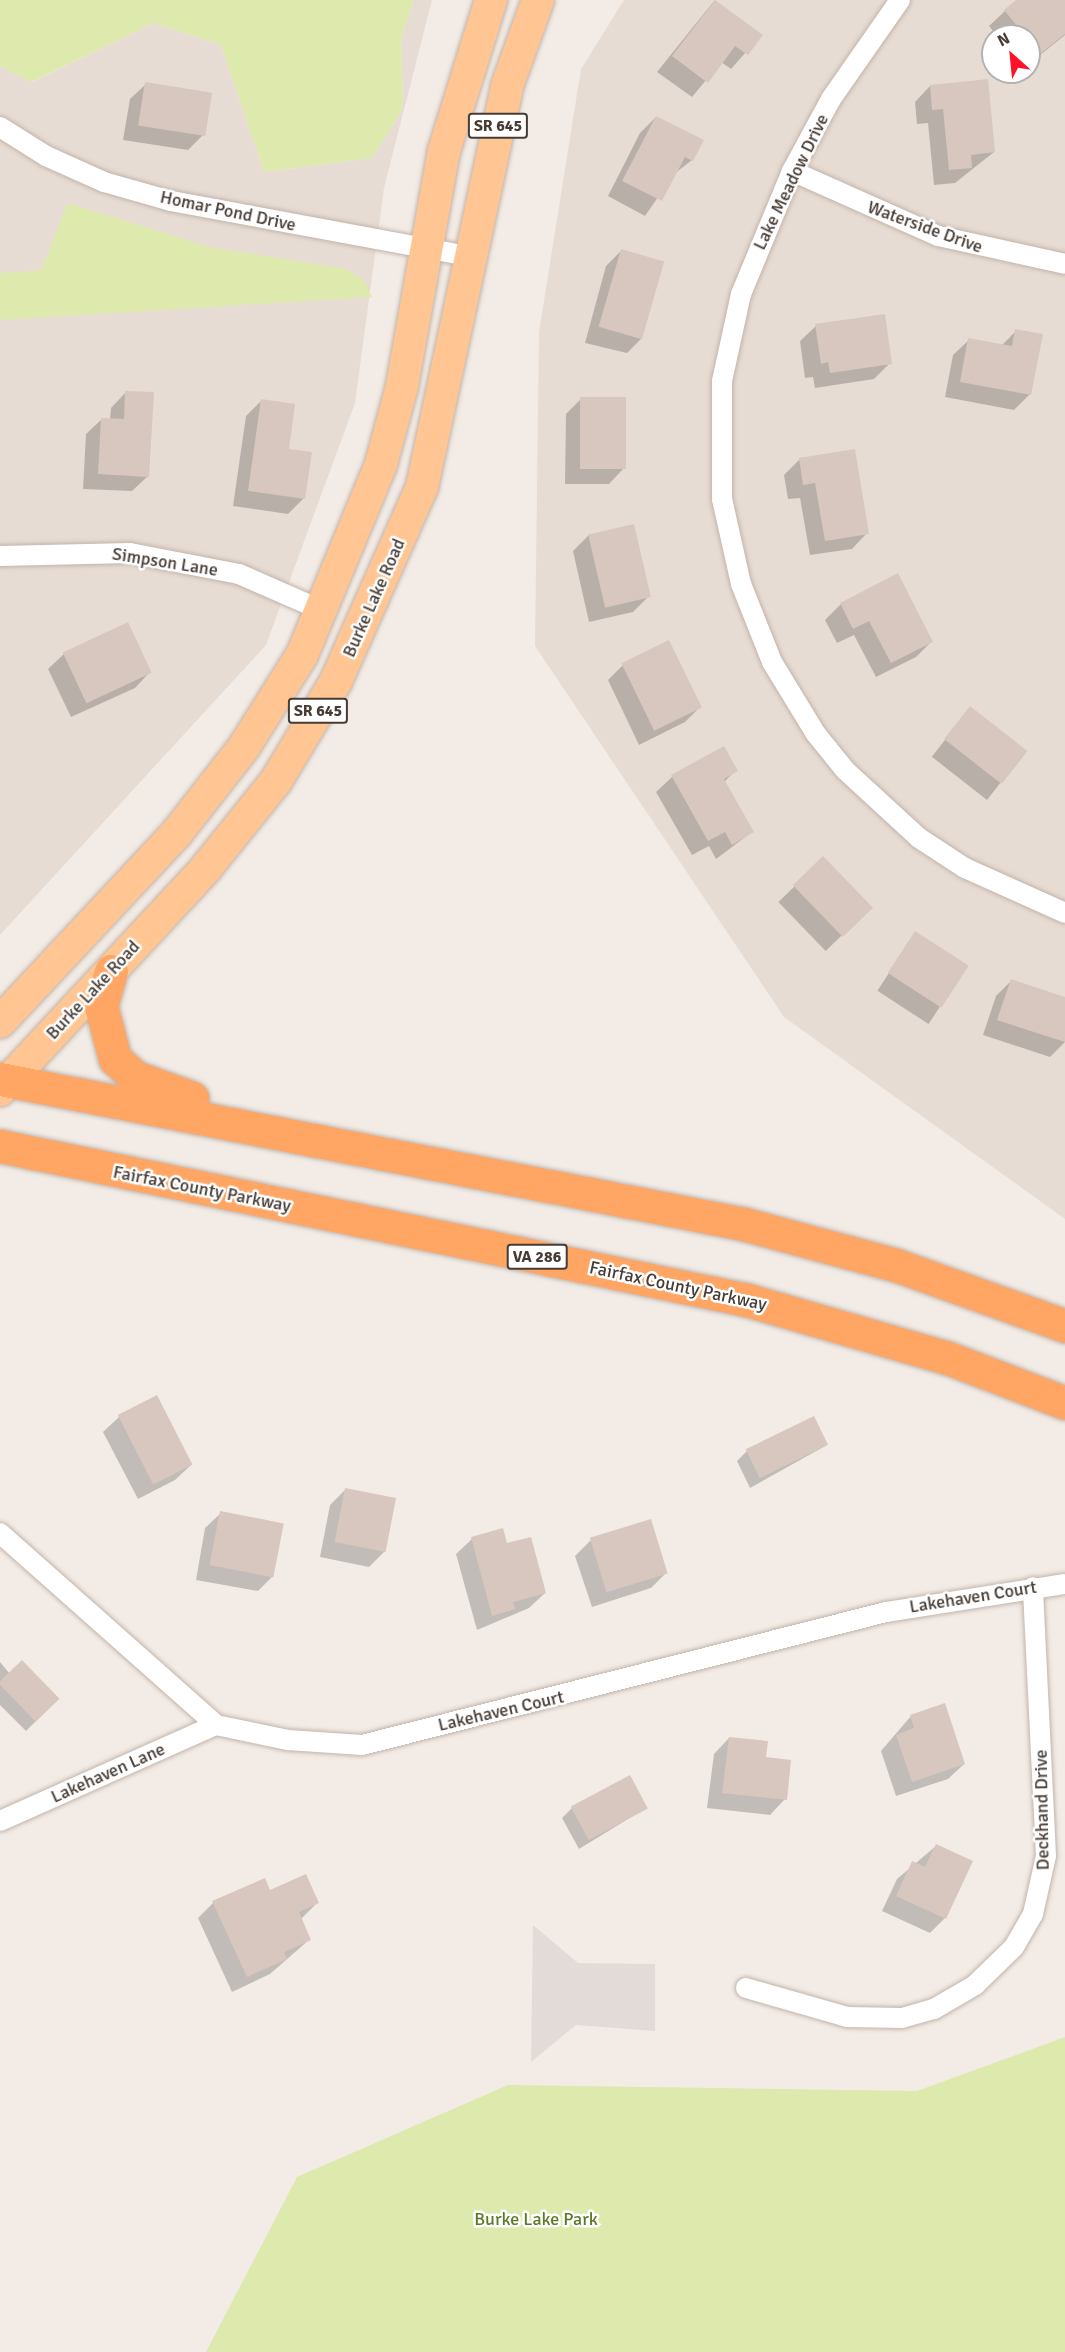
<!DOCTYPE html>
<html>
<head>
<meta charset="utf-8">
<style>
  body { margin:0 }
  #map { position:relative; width:1065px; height:2352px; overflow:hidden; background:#f3ece6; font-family:Signika,sans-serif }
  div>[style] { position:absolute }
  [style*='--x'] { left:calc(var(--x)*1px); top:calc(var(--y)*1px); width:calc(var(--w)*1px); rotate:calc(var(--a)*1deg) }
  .residential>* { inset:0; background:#e7dcd3 }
  .industrial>* { inset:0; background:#e2dbd7 }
  .green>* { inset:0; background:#dde9ad }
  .shadow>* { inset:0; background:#0003; transform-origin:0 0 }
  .building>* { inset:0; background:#d8c7be; transform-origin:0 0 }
  .roads { filter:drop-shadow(0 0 2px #c2b4ab) drop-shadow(0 0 2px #c2b4ab) }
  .street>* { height:20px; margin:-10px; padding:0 10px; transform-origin:10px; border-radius:10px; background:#fff }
  .primary>* { height:32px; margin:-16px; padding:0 16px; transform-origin:16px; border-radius:16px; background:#ffc693 }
  .highway>* { height:33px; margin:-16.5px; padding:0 16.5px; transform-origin:16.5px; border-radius:16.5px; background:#ffa665 }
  span { translate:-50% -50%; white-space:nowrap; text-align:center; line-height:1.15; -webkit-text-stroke:5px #fff; paint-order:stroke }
  .shield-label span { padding:2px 4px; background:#fff; border:2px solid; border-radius:4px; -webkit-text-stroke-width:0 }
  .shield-label { font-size:16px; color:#463b35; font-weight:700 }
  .street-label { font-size:18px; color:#463b35 }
  .park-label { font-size:18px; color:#5a7a26 }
  .north { position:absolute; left:981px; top:24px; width:60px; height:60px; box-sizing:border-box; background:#fff; border:2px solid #b5b1ae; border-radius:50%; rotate:333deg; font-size:16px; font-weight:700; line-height:24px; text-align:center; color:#463b35 }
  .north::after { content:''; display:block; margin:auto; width:21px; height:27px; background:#ff1128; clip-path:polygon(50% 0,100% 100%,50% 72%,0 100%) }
</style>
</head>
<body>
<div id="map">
  <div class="residential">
    <i style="clip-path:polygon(414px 0,432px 0,384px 188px,355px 403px,266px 645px,0 935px,0 66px,32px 82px,154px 23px,221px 45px,264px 172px,372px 158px,403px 108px,401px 38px)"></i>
    <i style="clip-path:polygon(evenodd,624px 0,1065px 0,1065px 1219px,784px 1017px,535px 646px,539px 332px,581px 69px,624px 0,993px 36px,1029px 36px,1029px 72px,993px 72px,993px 36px)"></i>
  </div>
  <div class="industrial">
    <i style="clip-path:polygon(533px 1925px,578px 1963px,655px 1964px,655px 2031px,576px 2025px,531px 2062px)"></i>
  </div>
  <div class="green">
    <i style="clip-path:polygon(0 0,414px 0,401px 38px,403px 108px,372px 158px,264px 172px,221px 45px,154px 23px,31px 82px,0 66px)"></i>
    <i style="clip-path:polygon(68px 203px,209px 247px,346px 269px,364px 280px,372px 297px,0 320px,0 273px,41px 270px)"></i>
    <i style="clip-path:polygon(1065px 2037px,1065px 2352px,206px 2352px,297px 2177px,508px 2085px,917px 2091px)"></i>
  </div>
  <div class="shadow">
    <i style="clip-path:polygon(1065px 0,1065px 35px,1029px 64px,1029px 36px,997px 36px,989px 26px,1005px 11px)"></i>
    <i style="clip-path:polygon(714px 1px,761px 35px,731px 69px,721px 62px,692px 97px,657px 72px)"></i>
    <i style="clip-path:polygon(146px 84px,203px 135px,188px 150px,123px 140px,130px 99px)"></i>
    <i style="clip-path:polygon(930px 86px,994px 152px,955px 183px,934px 185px,928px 123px,917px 124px,915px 102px)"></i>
    <i style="clip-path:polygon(656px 117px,692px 160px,674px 174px,645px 216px,608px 196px,640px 133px)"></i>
    <i style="clip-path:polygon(621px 251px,642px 338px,627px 353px,585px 343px,606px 266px)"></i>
    <i style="clip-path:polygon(816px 326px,890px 363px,874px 379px,815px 388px,813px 377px,805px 378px,800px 341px)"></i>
    <i style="clip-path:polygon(1016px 331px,1030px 394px,1014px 410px,945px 397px,953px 355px,969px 340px,1001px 346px)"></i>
    <i style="clip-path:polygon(126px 392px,148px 476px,132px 491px,83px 489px,86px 434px,102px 419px,110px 419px,111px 408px)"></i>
    <i style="clip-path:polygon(581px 399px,624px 468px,609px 484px,565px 484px,566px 414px)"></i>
    <i style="clip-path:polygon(261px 401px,287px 450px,304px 498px,288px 514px,233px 506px,246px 416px)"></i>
    <i style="clip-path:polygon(799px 460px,867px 533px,852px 549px,810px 555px,800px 498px,788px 499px,784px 475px)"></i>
    <i style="clip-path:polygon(589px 535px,649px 596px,633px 612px,589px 622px,573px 551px)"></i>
    <i style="clip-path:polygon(897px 575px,932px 641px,916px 657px,876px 677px,854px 635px,837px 643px,825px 620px,841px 604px)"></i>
    <i style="clip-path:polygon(127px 624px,150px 672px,135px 688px,71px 717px,48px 669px,64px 654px)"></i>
    <i style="clip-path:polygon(623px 665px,700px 707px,685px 722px,639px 745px,608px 680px)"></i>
    <i style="left:970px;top:708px;width:70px;height:62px;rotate:38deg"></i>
    <i style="clip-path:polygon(723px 748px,736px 770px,724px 782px,752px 832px,716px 859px,709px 846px,692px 855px,656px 792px,672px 777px)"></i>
    <i style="left:823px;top:859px;width:68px;height:62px;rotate:46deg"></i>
    <i style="left:915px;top:933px;width:61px;height:69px;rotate:33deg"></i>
    <i style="clip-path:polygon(1011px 981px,1065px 998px,1065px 1042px,1050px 1057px,983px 1035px,996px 996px)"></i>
    <i style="clip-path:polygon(119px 1417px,191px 1465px,175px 1480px,138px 1499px,103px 1432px)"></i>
    <i style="clip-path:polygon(827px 1445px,750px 1488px,737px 1461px,747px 1451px)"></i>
    <i style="clip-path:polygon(346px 1489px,384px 1552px,369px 1567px,320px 1557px,330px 1505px)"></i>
    <i style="clip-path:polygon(221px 1513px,273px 1576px,258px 1591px,196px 1580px,205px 1528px)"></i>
    <i style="clip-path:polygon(472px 1539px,506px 1545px,545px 1593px,529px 1608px,477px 1630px,456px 1554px)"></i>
    <i style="clip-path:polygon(591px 1540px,667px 1572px,651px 1588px,592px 1607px,575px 1556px)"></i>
    <i style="clip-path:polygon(0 1662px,10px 1674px,58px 1699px,26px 1731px,0 1705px)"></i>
    <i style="clip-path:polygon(911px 1716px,964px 1764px,948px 1779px,896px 1796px,881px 1751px)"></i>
    <i style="clip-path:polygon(729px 1738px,764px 1758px,785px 1799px,770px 1815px,707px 1808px,714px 1754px)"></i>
    <i style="clip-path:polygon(572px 1808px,646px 1808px,579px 1849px,562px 1818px)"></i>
    <i style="clip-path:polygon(936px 1846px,945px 1918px,930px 1933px,882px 1911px,897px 1879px)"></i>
    <i style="clip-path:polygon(270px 1892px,317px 1903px,301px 1919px,310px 1939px,270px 1974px,232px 1992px,198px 1918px,213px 1903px)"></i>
  </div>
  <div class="building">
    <i style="clip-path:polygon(715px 0,763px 35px,748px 55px,735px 46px,708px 83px,672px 56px)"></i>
    <i style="clip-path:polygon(1016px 0,1065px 0,1065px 34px,1040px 54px,1004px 10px)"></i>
    <i style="clip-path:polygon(988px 79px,995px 152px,971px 155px,972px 168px,949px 170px,943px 109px,932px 110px,930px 85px)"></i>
    <i style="left:145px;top:82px;width:68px;height:44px;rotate:9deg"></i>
    <i style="clip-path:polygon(656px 116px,704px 140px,693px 161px,685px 157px,662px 201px,622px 181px)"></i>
    <i style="left:621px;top:249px;width:45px;height:81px;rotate:16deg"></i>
    <i style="clip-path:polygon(885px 314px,892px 364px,830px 373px,828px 362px,821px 364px,815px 324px)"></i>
    <i style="clip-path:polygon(1015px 329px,1043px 334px,1031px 395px,960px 382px,968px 338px,1012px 346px)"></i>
    <i style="clip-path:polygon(125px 391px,154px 392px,149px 477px,98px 474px,101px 418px,124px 419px)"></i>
    <i style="left:580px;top:397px;width:46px;height:72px"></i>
    <i style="clip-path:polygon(261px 399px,295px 404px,289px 449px,312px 452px,305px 499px,248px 491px)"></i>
    <i style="clip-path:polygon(855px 449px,869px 534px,825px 541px,815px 483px,803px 485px,799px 458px)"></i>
    <i style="left:634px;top:524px;width:75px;height:47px;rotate:77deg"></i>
    <i style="clip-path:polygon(898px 573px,933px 642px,891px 663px,869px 621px,853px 629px,840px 603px)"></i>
    <i style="left:128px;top:622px;width:56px;height:72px;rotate:65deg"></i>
    <i style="left:669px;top:640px;width:75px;height:53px;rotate:64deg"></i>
    <i style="left:970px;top:706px;width:73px;height:42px;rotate:38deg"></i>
    <i style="clip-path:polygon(724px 746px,738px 771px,724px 779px,754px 832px,732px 845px,725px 832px,708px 841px,671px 775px)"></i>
    <i style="left:823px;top:856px;width:72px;height:42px;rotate:46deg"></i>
    <i style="left:915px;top:931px;width:64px;height:50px;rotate:33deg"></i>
    <i style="clip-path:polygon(1011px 979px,1065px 997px,1065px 1042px,997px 1020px)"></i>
    <i style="left:157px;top:1395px;width:78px;height:44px;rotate:63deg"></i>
    <i style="left:814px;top:1416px;width:32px;height:76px;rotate:64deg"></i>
    <i style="left:345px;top:1488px;width:52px;height:55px;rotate:11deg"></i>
    <i style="left:220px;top:1511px;width:65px;height:55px;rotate:11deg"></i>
    <i style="left:651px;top:1519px;width:57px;height:64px;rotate:73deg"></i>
    <i style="clip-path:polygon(503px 1528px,507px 1543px,531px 1537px,546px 1593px,513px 1602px,515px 1609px,492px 1616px,471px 1537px)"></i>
    <i style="left:22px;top:1660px;width:54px;height:33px;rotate:46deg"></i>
    <i style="clip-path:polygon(945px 1703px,965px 1764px,912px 1782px,896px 1735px,914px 1728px,910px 1715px)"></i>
    <i style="clip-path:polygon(729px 1737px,768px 1741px,766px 1757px,791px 1760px,787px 1800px,722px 1793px)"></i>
    <i style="left:630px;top:1775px;width:38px;height:67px;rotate:62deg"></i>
    <i style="clip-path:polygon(936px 1844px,973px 1861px,946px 1919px,896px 1896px,912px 1861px,925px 1867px)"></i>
    <i style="clip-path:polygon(306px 1874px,319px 1903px,299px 1912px,311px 1940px,284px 1952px,287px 1959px,247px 1977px,212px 1901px,265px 1878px,270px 1890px)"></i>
  </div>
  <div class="roads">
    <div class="street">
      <i style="--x:900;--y:0;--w:121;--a:124.9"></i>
      <i style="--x:831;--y:99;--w:82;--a:118.4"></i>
      <i style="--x:792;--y:171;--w:133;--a:112.5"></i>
      <i style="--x:741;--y:294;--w:89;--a:102.3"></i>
      <i style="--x:722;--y:381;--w:118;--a:90"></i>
      <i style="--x:722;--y:499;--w:87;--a:77.4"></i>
      <i style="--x:741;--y:584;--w:84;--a:68.3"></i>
      <i style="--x:772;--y:662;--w:84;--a:58.6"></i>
      <i style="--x:816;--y:734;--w:46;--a:51.1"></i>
      <i style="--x:845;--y:770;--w:100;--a:42.6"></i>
      <i style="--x:919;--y:838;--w:55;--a:33.1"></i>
      <i style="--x:965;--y:868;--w:110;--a:24.2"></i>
      <i style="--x:0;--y:127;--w:54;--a:32.2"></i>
      <i style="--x:46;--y:156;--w:64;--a:24.1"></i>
      <i style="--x:104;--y:182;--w:70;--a:15.8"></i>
      <i style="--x:171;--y:201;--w:303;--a:10.5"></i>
      <i style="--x:792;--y:171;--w:160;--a:24"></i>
      <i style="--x:938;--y:236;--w:130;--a:12.4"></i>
      <i style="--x:0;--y:556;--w:130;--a:-1.3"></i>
      <i style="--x:130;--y:553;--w:111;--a:10.9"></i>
      <i style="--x:239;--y:574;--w:90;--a:23.7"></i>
      <i style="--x:0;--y:1533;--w:289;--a:41.6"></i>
      <i style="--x:216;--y:1725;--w:74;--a:11.8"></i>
      <i style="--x:288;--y:1740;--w:74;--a:3.9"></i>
      <i style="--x:362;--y:1745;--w:541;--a:-14.24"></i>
      <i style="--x:886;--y:1612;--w:181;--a:-8.9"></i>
      <i style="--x:0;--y:1821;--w:236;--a:-24"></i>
      <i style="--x:746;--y:1988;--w:105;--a:16"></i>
      <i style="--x:847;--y:2017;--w:55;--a:1"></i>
      <i style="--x:902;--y:2018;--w:33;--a:-16"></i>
      <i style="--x:934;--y:2009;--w:48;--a:-30.3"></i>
      <i style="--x:975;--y:1985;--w:54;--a:-44.3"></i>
      <i style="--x:1014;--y:1947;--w:38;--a:-60"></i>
      <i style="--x:1033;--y:1914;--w:59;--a:-77.4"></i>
      <i style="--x:1046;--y:1856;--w:269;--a:-92.8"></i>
    </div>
    <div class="primary">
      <i style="--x:0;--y:1022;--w:258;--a:-46.9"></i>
      <i style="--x:176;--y:834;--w:110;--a:-52"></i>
      <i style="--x:244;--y:747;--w:109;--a:-57.8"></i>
      <i style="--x:302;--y:655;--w:207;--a:-67.5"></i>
      <i style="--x:381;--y:464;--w:81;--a:-74.9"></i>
      <i style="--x:402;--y:386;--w:239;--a:-79.9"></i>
      <i style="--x:444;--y:151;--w:158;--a:-72.7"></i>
      <i style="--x:0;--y:1090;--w:303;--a:-47.1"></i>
      <i style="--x:206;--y:868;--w:112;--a:-51.2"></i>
      <i style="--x:276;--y:781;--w:117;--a:-59"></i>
      <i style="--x:336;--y:681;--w:212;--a:-66.1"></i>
      <i style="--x:422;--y:487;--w:410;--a:-78"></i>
      <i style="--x:507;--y:86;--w:91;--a:-70.2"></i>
    </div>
    <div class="highway">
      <i style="--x:111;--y:971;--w:36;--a:106"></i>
      <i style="--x:101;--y:1006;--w:55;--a:75.2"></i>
      <i style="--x:115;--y:1059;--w:27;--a:42"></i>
      <i style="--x:135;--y:1077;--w:61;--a:20.2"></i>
      <i style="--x:0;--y:1079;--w:758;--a:11.03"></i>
      <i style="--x:744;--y:1224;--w:157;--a:15.1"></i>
      <i style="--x:896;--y:1265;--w:180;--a:19.8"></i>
      <i style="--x:0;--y:1146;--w:763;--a:11.65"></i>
      <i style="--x:747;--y:1300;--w:209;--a:16.1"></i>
      <i style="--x:948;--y:1358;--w:125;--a:21"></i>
    </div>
  </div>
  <div class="shield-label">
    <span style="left:498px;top:126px">SR 645</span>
    <span style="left:318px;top:711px">SR 645</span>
    <span style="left:537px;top:1257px">VA 286</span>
  </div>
  <div class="street-label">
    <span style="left:791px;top:182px;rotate:-64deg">Lake Meadow Drive</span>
    <span style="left:228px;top:211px;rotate:12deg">Homar Pond Drive</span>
    <span style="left:925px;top:227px;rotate:20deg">Waterside Drive</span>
    <span style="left:165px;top:562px;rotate:9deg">Simpson Lane</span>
    <span style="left:374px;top:598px;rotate:-66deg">Burke Lake Road</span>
    <span style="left:93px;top:990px;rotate:-47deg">Burke Lake Road</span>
    <span style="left:202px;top:1189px;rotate:11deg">Fairfax County Parkway</span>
    <span style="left:678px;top:1286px;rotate:12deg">Fairfax County Parkway</span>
    <span style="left:973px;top:1597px;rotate:-9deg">Lakehaven Court</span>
    <span style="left:501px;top:1711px;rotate:-13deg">Lakehaven Court</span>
    <span style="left:108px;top:1773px;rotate:-24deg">Lakehaven Lane</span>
    <span style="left:1042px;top:1810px;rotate:-91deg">Deckhand Drive</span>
  </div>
  <div class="park-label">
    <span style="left:536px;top:2219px">Burke Lake Park</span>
  </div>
  <div class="north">N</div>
</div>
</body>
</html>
